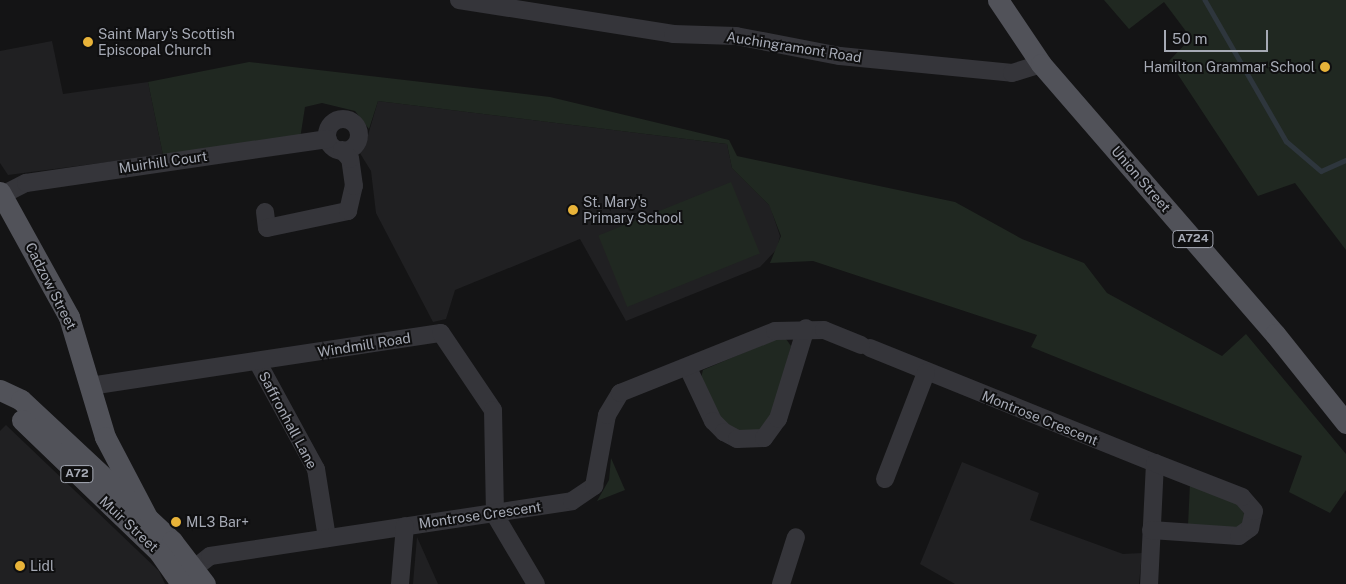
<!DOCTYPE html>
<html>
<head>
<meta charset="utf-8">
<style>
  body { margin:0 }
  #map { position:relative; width:1346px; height:584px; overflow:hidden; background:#141415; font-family:"Public Sans",sans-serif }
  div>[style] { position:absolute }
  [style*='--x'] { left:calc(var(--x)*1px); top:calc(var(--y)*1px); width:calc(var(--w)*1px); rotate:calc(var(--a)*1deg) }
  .built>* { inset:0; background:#202022 }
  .green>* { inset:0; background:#202821; transform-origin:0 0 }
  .stream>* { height:4.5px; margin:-2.25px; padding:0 2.25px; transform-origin:2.25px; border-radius:2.25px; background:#2e363d }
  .minor>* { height:18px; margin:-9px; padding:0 9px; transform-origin:9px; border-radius:9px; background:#35353a }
  .minor>.ring { margin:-9px; padding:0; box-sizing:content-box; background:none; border:18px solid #35353a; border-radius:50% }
  .major>* { height:21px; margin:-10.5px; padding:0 10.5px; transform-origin:10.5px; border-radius:10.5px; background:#515259 }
  .dots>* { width:14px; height:14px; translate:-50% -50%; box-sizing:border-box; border:2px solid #0f0f10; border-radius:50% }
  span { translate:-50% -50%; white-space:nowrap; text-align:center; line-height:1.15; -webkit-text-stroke:4px #0f0f10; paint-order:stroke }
  .shield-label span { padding:1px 4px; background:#0f0f10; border:1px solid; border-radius:4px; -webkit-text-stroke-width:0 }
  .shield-label { font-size:12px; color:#a6aab5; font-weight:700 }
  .poi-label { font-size:14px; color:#a6aab5 }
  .left { translate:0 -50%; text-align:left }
  .right { translate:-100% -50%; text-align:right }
  .street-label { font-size:14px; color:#a6aab5 }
  .scale { position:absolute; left:1164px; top:30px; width:104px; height:22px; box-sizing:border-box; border:2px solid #a6aab5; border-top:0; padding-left:6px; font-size:15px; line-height:18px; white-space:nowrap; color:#a6aab5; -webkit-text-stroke:4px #0f0f10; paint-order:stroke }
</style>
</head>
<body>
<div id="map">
  <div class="built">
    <i style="clip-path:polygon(52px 41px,63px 94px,148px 82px,163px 155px,8px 175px,0 163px,0 51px)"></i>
    <i style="clip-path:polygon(378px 101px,727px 144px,732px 168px,770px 206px,780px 236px,777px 249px,760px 267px,626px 321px,580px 239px,455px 290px,446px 319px,433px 322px,376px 213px,371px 171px,358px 150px,366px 142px)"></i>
    <i style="clip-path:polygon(6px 425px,159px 571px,165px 584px,0 584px,0 431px)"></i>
    <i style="clip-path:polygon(962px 462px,1039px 493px,1030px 520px,1123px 554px,1142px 553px,1139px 584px,955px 584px,920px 564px)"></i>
    <i style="clip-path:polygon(417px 537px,438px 584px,413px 584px)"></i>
  </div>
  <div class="green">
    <i style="clip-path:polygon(1104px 0,1346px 0,1346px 250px,1295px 183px,1258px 196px,1169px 61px,1191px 38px,1164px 2px,1129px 29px)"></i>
    <i style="clip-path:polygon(249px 62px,550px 97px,729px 140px,737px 156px,955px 202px,1022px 239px,1084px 263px,1107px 293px,1222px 356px,1246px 334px,1346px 454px,1346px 490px,1330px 513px,1289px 492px,1302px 456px,1031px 347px,1037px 335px,813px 261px,770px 263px,781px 236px,769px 205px,732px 168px,727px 144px,378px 101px,369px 129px,355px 111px,322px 103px,305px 107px,300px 139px,163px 155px,148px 82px)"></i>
    <i style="left:731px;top:182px;width:77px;height:143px;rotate:68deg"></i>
    <i style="clip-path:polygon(776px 339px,786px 339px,791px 346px,771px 420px,758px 432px,735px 430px,723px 422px,701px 378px,703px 370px)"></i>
    <i style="clip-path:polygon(611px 458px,625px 490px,597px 501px,609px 480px)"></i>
    <i style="clip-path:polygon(1190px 483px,1236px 502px,1245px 515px,1244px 522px,1235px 530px,1188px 526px)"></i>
  </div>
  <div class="stream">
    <i style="--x:1205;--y:0;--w:163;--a:60.1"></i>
    <i style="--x:1286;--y:141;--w:46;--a:40.6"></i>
    <i style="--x:1321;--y:171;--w:27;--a:-24"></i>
  </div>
  <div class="minor">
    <i style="--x:459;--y:0;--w:217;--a:9"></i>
    <i style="--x:673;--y:34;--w:63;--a:1.8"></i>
    <i style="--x:736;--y:36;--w:106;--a:10.9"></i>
    <i style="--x:840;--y:56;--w:173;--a:5.6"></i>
    <i style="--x:1012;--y:73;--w:30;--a:-17"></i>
    <i class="ring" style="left:327px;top:119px;width:14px;height:14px"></i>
    <i style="--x:2;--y:195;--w:27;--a:-27"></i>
    <i style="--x:26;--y:183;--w:305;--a:-8.3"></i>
    <i style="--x:265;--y:212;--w:16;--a:83"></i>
    <i style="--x:267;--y:228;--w:83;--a:-11.9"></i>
    <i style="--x:348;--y:211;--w:26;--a:-77"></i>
    <i style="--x:354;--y:186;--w:27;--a:-98"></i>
    <i style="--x:350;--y:159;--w:12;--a:-132"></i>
    <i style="--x:870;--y:348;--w:307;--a:22"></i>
    <i style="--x:1155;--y:463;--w:121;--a:92.8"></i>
    <i style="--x:257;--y:361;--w:123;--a:61.4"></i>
    <i style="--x:316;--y:469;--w:70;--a:80.9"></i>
    <i style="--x:688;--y:368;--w:59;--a:64.7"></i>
    <i style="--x:713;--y:421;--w:16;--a:45"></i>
    <i style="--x:724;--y:432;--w:15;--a:28"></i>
    <i style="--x:737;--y:439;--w:27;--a:-2"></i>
    <i style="--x:764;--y:438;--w:24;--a:-54"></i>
    <i style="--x:778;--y:419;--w:95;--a:-72.9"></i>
    <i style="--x:90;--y:386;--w:355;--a:-8.6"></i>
    <i style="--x:441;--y:333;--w:93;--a:56"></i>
    <i style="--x:493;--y:410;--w:105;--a:88.9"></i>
    <i style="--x:495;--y:515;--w:80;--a:59.3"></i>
    <i style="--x:885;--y:479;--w:114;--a:-68.9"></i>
    <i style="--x:1151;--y:530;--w:88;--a:3.9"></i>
    <i style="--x:1239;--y:536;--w:14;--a:-36"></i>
    <i style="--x:1250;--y:528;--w:17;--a:-77"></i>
    <i style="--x:1254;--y:511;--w:18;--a:-131"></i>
    <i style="--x:1242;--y:497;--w:93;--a:-158.7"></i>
    <i style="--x:196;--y:567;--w:18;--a:-38"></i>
    <i style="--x:210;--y:556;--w:366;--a:-8.6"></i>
    <i style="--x:572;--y:501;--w:27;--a:-34"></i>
    <i style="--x:594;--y:486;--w:72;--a:-79.6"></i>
    <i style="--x:607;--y:415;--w:26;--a:-59"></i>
    <i style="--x:620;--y:393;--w:167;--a:-21.8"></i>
    <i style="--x:775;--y:331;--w:49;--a:-1.2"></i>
    <i style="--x:824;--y:330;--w:40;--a:22"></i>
    <i style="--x:400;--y:584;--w:58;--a:-85.1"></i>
    <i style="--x:781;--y:584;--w:49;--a:-72.3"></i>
  </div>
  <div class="major">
    <i style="--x:998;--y:0;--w:77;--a:56.1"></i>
    <i style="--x:1041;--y:64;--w:357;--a:49.1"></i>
    <i style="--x:1275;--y:334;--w:114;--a:51.4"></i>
    <i style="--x:0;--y:192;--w:143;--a:61.1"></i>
    <i style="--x:69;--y:317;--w:125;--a:73.3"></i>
    <i style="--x:105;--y:437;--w:93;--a:62.3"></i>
    <i style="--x:0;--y:390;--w:23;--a:25"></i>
    <i style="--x:21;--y:400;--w:207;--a:43"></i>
    <i style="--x:172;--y:541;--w:54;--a:52.5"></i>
    <i style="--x:22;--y:420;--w:190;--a:43.9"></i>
    <i style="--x:159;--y:552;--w:39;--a:55"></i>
  </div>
  <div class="dots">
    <i style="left:88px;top:42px;background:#e8b339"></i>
    <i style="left:1325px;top:67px;background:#e8b339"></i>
    <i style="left:573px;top:210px;background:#e8b339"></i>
    <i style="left:176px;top:522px;background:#e8b339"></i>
    <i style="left:20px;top:566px;background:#e8b339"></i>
  </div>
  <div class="shield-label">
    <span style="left:1193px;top:239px">A724</span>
    <span style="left:77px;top:474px">A72</span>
  </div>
  <div class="poi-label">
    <span class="left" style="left:98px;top:42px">Saint Mary's Scottish<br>Episcopal Church</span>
    <span class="right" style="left:1315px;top:67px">Hamilton Grammar School</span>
    <span class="left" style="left:583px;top:210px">St. Mary's<br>Primary School</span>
    <span class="left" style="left:186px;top:522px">ML3 Bar+</span>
    <span class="left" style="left:30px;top:566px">Lidl</span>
  </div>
  <div class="street-label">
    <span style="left:794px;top:47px;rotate:9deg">Auchingramont Road</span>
    <span style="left:163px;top:162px;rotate:-8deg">Muirhill Court</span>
    <span style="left:1141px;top:179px;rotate:49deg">Union Street</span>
    <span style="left:51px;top:286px;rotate:63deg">Cadzow Street</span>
    <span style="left:364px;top:345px;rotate:-9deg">Windmill Road</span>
    <span style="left:1040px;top:418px;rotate:22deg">Montrose Crescent</span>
    <span style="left:288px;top:420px;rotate:62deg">Saffronhall Lane</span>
    <span style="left:480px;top:515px;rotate:-8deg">Montrose Crescent</span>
    <span style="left:129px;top:524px;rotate:43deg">Muir Street</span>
  </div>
  <div class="scale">50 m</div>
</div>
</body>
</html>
